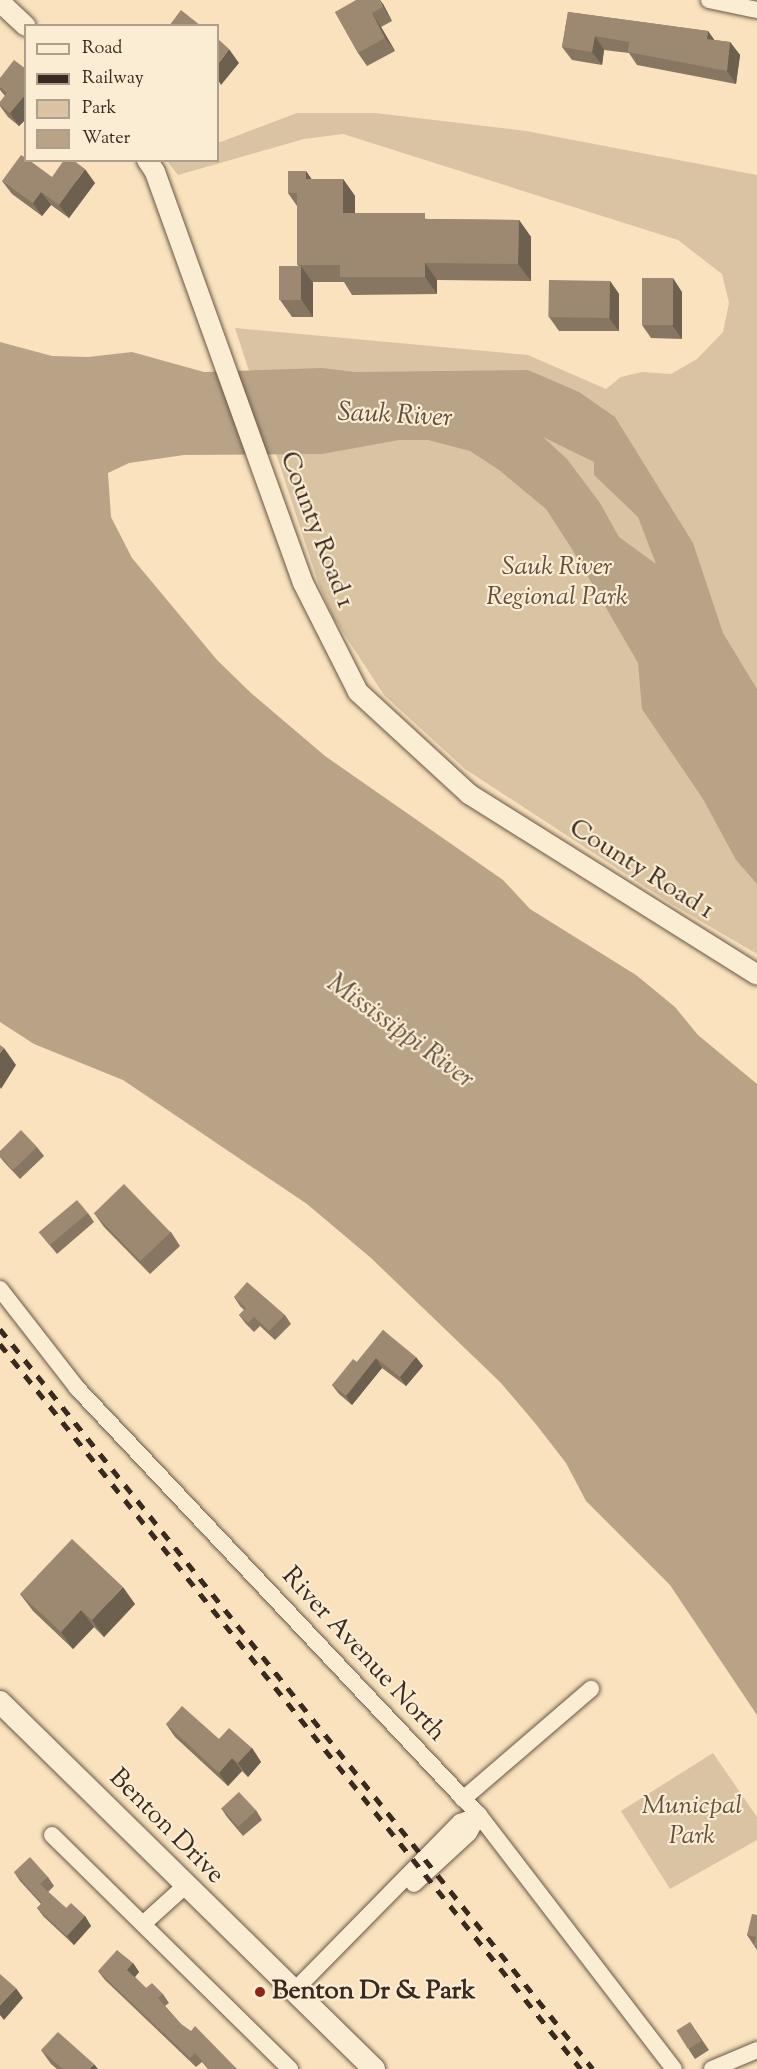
<!DOCTYPE html>
<html>
<head>
<meta charset="utf-8">
<style>
  body { margin:0 }
  #map { position:relative; width:757px; height:2069px; overflow:hidden; background:#f9e2bd; font-family:"Sorts Mill Goudy",serif }
  div>[style] { position:absolute }
  [style*='--x'] { left:calc(var(--x)*1px); top:calc(var(--y)*1px); width:calc(var(--w)*1px); rotate:calc(var(--a)*1deg) }
  .green>* { inset:0; background:#d9c3a2 }
  .water>* { inset:0; background:#b8a387 }
  .roads { filter:drop-shadow(0 0 2px #6a5746) drop-shadow(0 0 2px #6a5746) }
  .minor>* { height:16px; margin:-8px; padding:0 8px; transform-origin:8px; border-radius:8px; background:#fbecd4 }
  .tertiary>* { height:20px; margin:-10px; padding:0 10px; transform-origin:10px; border-radius:10px; background:#fbecd4 }
  .secondary>* { height:22px; margin:-11px; padding:0 11px; transform-origin:11px; border-radius:11px; background:#fbecd4 }
  .rail>* { height:4.5px; margin-top:-2.25px; transform-origin:0; background:repeating-linear-gradient(90deg,#3a291e 0 10px,transparent 0 20px) }
  .wall>* { inset:0; background:#877661 }
  .shaded-wall>* { inset:0; background:#6e604f }
  .building>* { inset:0; background:#9d8971; transform-origin:0 0 }
  .dots>* { width:16px; height:16px; translate:-50% -50%; box-sizing:border-box; border:3px solid #fbecd4; border-radius:50% }
  span { translate:-50% -50%; white-space:nowrap; text-align:center; line-height:1.15; -webkit-text-stroke:4.5px #fbecd4; paint-order:stroke }
  .street-label { font-size:26px; color:#3a291e }
  .park-label { font-size:26px; color:#62503f; font-style:italic }
  .poi-label { font-size:26px; color:#3a291e; font-weight:700 }
  .left { translate:0 -50%; text-align:left }
  .water-label { font-size:27px; color:#604e3e; font-style:italic }
  .legend { position:absolute; left:24px; top:24px; width:195px; height:138px; box-sizing:border-box; background:#fbecd4; border:2px solid #ae9e8b; margin:0; padding:8px 10px; list-style:none; font-size:18px; color:#3a291e }
  .legend li { display:flex; align-items:center; gap:12px; height:30px }
  .legend b { width:30px; border:2px solid #ae9e8b }
</style>
</head>
<body>
<div id="map">
  <div class="green">
    <i style="clip-path:polygon(297px 113px,375px 113px,526px 131px,757px 175px,757px 954px,673px 905px,465px 769px,384px 695px,333px 617px,319px 585px,235px 328px,528px 355px,606px 389px,621px 377px,642px 372px,671px 374px,697px 359px,723px 332px,729px 303px,722px 274px,678px 240px,343px 134px,304px 139px,178px 175px,168px 162px,218px 160px,218px 143px)"></i>
    <i style="clip-path:polygon(713px 1753px,757px 1817px,757px 1840px,670px 1889px,621px 1811px)"></i>
  </div>
  <div class="water">
    <i style="clip-path:polygon(evenodd,0 342px,52px 356px,88px 357px,132px 352px,204px 372px,322px 368px,355px 372px,528px 370px,579px 392px,615px 417px,693px 543px,723px 633px,757px 689px,757px 884px,736px 860px,703px 799px,642px 709px,638px 663px,572px 549px,546px 509px,499px 470px,470px 451px,428px 440px,399px 440px,322px 454px,184px 455px,129px 463px,108px 473px,111px 517px,132px 558px,217px 660px,251px 693px,325px 756px,503px 880px,530px 909px,636px 975px,675px 1007px,698px 1035px,757px 1084px,757px 1715px,670px 1585px,586px 1501px,566px 1463px,535px 1423px,500px 1382px,371px 1258px,307px 1204px,123px 1080px,34px 1044px,0 1022px,0 342px,543px 437px,594px 462px,594px 475px,638px 517px,656px 564px,619px 537px,600px 503px,567px 459px,543px 437px)"></i>
  </div>
  <div class="roads">
    <div class="minor">
      <i style="--x:709;--y:0;--w:49;--a:11.8"></i>
      <i style="--x:0;--y:1289;--w:125;--a:52.1"></i>
      <i style="--x:77;--y:1388;--w:586;--a:46.73"></i>
      <i style="--x:479;--y:1815;--w:320;--a:52.5"></i>
      <i style="--x:463;--y:1799;--w:169;--a:-40.7"></i>
      <i style="--x:52;--y:1835;--w:334;--a:44.5"></i>
      <i style="--x:414;--y:1884;--w:75;--a:-42.8"></i>
      <i style="--x:469;--y:1833;--w:21;--a:-61"></i>
      <i style="--x:143;--y:1924;--w:57;--a:-42.1"></i>
      <i style="--x:294;--y:1991;--w:237;--a:-45.5"></i>
      <i style="--x:460;--y:1822;--w:20;--a:-20"></i>
      <i style="--x:712;--y:2069;--w:49;--a:-22.9"></i>
    </div>
    <div class="tertiary">
      <i style="--x:0;--y:2;--w:35;--a:43"></i>
      <i style="--x:147;--y:160;--w:14;--a:56"></i>
      <i style="--x:155;--y:172;--w:437;--a:70.2"></i>
      <i style="--x:303;--y:583;--w:122;--a:63.2"></i>
      <i style="--x:358;--y:692;--w:151;--a:42.6"></i>
      <i style="--x:469;--y:794;--w:340;--a:32.1"></i>
    </div>
    <div class="secondary">
      <i style="--x:0;--y:1702;--w:524;--a:44.46"></i>
    </div>
  </div>
  <div class="rail">
    <i style="--x:0;--y:1329;--w:948;--a:51.29"></i>
    <i style="--x:0;--y:1344;--w:929;--a:51.29"></i>
  </div>
  <div class="wall">
    <i style="clip-path:polygon(383px 4px,392px 21px,381px 27px,395px 51px,367px 66px,358px 53px,335px 12px)"></i>
    <i style="clip-path:polygon(568px 12px,708px 31px,714px 40px,730px 42px,740px 55px,736px 84px,637px 65px,629px 53px,604px 50px,602px 65px,572px 60px,562px 47px)"></i>
    <i style="clip-path:polygon(26px 69px,26px 119px,19px 126px,8px 117px,0 106px,0 102px,5px 96px,0 90px,0 78px)"></i>
    <i style="clip-path:polygon(306px 171px,311px 179px,343px 179px,355px 196px,355px 213px,429px 219px,519px 220px,531px 237px,531px 281px,437px 280px,437px 294px,352px 295px,344px 282px,313px 282px,313px 317px,292px 317px,280px 300px,298px 266px,297px 206px,288px 193px)"></i>
    <i style="clip-path:polygon(52px 177px,95px 183px,69px 218px,51px 205px,42px 216px,12px 194px,2px 181px)"></i>
    <i style="clip-path:polygon(610px 281px,619px 294px,619px 331px,559px 331px,549px 317px)"></i>
    <i style="clip-path:polygon(682px 292px,682px 339px,651px 338px,642px 325px)"></i>
    <i style="clip-path:polygon(37px 1147px,44px 1156px,20px 1179px,4px 1162px,0 1157px,0 1151px)"></i>
    <i style="clip-path:polygon(88px 1213px,94px 1222px,57px 1254px,39px 1232px)"></i>
    <i style="clip-path:polygon(94px 1213px,171px 1232px,180px 1246px,150px 1274px,104px 1227px)"></i>
    <i style="clip-path:polygon(234px 1297px,285px 1315px,291px 1324px,275px 1340px,260px 1326px,254px 1332px,246px 1324px,239px 1315px,244px 1310px,240px 1306px)"></i>
    <i style="clip-path:polygon(383px 1330px,423px 1366px,406px 1386px,382px 1368px,352px 1405px,339px 1394px,332px 1385px,357px 1362px)"></i>
    <i style="clip-path:polygon(20px 1594px,135px 1604px,104px 1637px,94px 1627px,73px 1649px,33px 1611px)"></i>
    <i style="clip-path:polygon(166px 1724px,252px 1748px,261px 1762px,248px 1777px,242px 1771px,228px 1786px,175px 1737px)"></i>
    <i style="clip-path:polygon(221px 1808px,256px 1810px,262px 1820px,243px 1836px,227px 1817px)"></i>
    <i style="clip-path:polygon(14px 1872px,48px 1877px,54px 1886px,48px 1892px,66px 1908px,85px 1916px,91px 1926px,74px 1945px,44px 1917px,37px 1908px,41px 1904px,20px 1881px)"></i>
    <i style="clip-path:polygon(757px 1915px,757px 1950px,747px 1935px)"></i>
    <i style="clip-path:polygon(133px 1963px,139px 1972px,135px 1977px,146px 1988px,163px 1994px,169px 2003px,165px 2006px,181px 2024px,237px 2069px,208px 2069px,202px 2062px,196px 2067px,105px 1980px,98px 1971px)"></i>
    <i style="clip-path:polygon(690px 2022px,709px 2050px,695px 2059px,689px 2050px)"></i>
    <i style="clip-path:polygon(41px 2050px,98px 2069px,57px 2069px,51px 2064px)"></i>
  </div>
  <div class="shaded-wall">
    <i style="clip-path:polygon(379px 0,380px 0,383px 4px,392px 21px)"></i>
    <i style="clip-path:polygon(372px 13px,381px 27px,395px 51px,385px 38px)"></i>
    <i style="clip-path:polygon(708px 31px,718px 45px,707px 39px)"></i>
    <i style="clip-path:polygon(595px 36px,604px 50px,602px 65px,592px 52px)"></i>
    <i style="clip-path:polygon(730px 42px,740px 55px,736px 84px,727px 71px)"></i>
    <i style="clip-path:polygon(229px 49px,239px 63px,221px 85px,218px 80px,218px 64px)"></i>
    <i style="clip-path:polygon(26px 94px,26px 119px,19px 126px,10px 113px)"></i>
    <i style="clip-path:polygon(85px 169px,95px 183px,69px 218px,59px 205px)"></i>
    <i style="clip-path:polygon(306px 171px,318px 188px,306px 179px)"></i>
    <i style="clip-path:polygon(343px 179px,355px 196px,355px 230px,343px 213px)"></i>
    <i style="clip-path:polygon(41px 192px,51px 205px,42px 216px,33px 203px)"></i>
    <i style="clip-path:polygon(519px 220px,531px 237px,531px 281px,518px 264px)"></i>
    <i style="clip-path:polygon(425px 263px,437px 280px,437px 294px,425px 277px)"></i>
    <i style="clip-path:polygon(301px 266px,313px 283px,313px 317px,301px 299px)"></i>
    <i style="clip-path:polygon(673px 278px,682px 292px,682px 339px,672px 325px)"></i>
    <i style="clip-path:polygon(610px 281px,619px 294px,619px 331px,609px 318px)"></i>
    <i style="clip-path:polygon(4px 1048px,16px 1065px,1px 1089px,0 1087px,0 1053px)"></i>
    <i style="clip-path:polygon(416px 1357px,423px 1366px,406px 1386px,400px 1377px)"></i>
    <i style="clip-path:polygon(376px 1358px,382px 1368px,352px 1405px,346px 1396px)"></i>
    <i style="clip-path:polygon(123px 1587px,135px 1604px,104px 1637px,92px 1620px)"></i>
    <i style="clip-path:polygon(81px 1610px,94px 1627px,73px 1649px,61px 1632px)"></i>
    <i style="clip-path:polygon(252px 1748px,261px 1762px,248px 1777px,238px 1763px)"></i>
    <i style="clip-path:polygon(232px 1758px,242px 1771px,228px 1786px,219px 1773px)"></i>
    <i style="clip-path:polygon(85px 1916px,91px 1926px,74px 1945px,67px 1936px)"></i>
    <i style="clip-path:polygon(133px 1963px,139px 1972px,133px 1979px,127px 1970px)"></i>
    <i style="clip-path:polygon(16px 1988px,23px 1998px,4px 2020px,0 2015px,0 2005px)"></i>
    <i style="clip-path:polygon(94px 2064px,98px 2069px,90px 2069px)"></i>
  </div>
  <div class="building">
    <i style="clip-path:polygon(356px 0,379px 0,383px 7px,372px 13px,385px 38px,358px 53px,335px 12px)"></i>
    <i style="clip-path:polygon(181px 10px,201px 26px,169px 26px)"></i>
    <i style="clip-path:polygon(568px 12px,708px 31px,707px 39px,730px 42px,727px 71px,628px 52px,629px 42px,595px 36px,592px 52px,562px 47px)"></i>
    <i style="clip-path:polygon(218px 39px,229px 49px,218px 64px)"></i>
    <i style="clip-path:polygon(14px 60px,26px 69px,26px 94px,10px 113px,0 105px,0 102px,7px 93px,0 87px,0 78px)"></i>
    <i style="clip-path:polygon(21px 155px,26px 158px,26px 160px,29px 160px,52px 177px,64px 160px,73px 160px,85px 169px,59px 205px,41px 192px,33px 203px,2px 181px)"></i>
    <i style="clip-path:polygon(288px 171px,306px 171px,306px 179px,343px 179px,343px 213px,425px 213px,425px 219px,519px 220px,518px 264px,425px 263px,425px 277px,340px 277px,340px 265px,297px 265px,297px 193px,288px 193px)"></i>
    <i style="left:279px;top:266px;width:22px;height:34px"></i>
    <i style="left:642px;top:278px;width:31px;height:47px"></i>
    <i style="left:549px;top:280px;width:61px;height:37px;rotate:1deg"></i>
    <i style="clip-path:polygon(0 1045px,4px 1048px,0 1053px)"></i>
    <i style="clip-path:polygon(21px 1130px,37px 1147px,13px 1170px,0 1156px,0 1151px)"></i>
    <i style="left:124px;top:1184px;width:67px;height:42px;rotate:46deg"></i>
    <i style="left:77px;top:1200px;width:17px;height:50px;rotate:50deg"></i>
    <i style="clip-path:polygon(247px 1282px,285px 1315px,269px 1331px,254px 1317px,248px 1323px,239px 1315px,246px 1308px,234px 1297px)"></i>
    <i style="clip-path:polygon(383px 1330px,416px 1357px,400px 1377px,376px 1358px,346px 1396px,332px 1385px,353px 1359px,357px 1362px)"></i>
    <i style="clip-path:polygon(72px 1539px,123px 1587px,92px 1620px,81px 1610px,61px 1632px,20px 1594px)"></i>
    <i style="clip-path:polygon(182px 1706px,219px 1739px,229px 1728px,252px 1748px,238px 1763px,232px 1758px,219px 1773px,166px 1724px)"></i>
    <i style="left:239px;top:1792px;width:25px;height:24px;rotate:47deg"></i>
    <i style="clip-path:polygon(30px 1857px,48px 1877px,40px 1884px,66px 1908px,71px 1903px,85px 1916px,67px 1936px,37px 1908px,42px 1903px,14px 1872px)"></i>
    <i style="clip-path:polygon(752px 1914px,757px 1915px,757px 1946px,754px 1946px,756px 1937px,747px 1935px)"></i>
    <i style="clip-path:polygon(117px 1950px,133px 1963px,127px 1970px,146px 1988px,152px 1983px,163px 1994px,158px 1998px,181px 2024px,191px 2031px,195px 2026px,237px 2069px,209px 2069px,195px 2053px,190px 2058px,98px 1971px)"></i>
    <i style="clip-path:polygon(0 1974px,16px 1988px,0 2005px)"></i>
    <i style="left:690px;top:2022px;width:22px;height:16px;rotate:58deg"></i>
    <i style="clip-path:polygon(58px 2032px,94px 2064px,90px 2069px,63px 2069px,41px 2050px)"></i>
  </div>
  <div class="dots">
    <i style="left:260px;top:1992px;background:#8f2418"></i>
  </div>
  <div class="street-label">
    <span style="left:316px;top:530px;rotate:69deg">County Road 1</span>
    <span style="left:641px;top:870px;rotate:32deg">County Road 1</span>
    <span style="left:363px;top:1655px;rotate:47deg">River Avenue North</span>
    <span style="left:166px;top:1827px;rotate:45deg">Benton Drive</span>
  </div>
  <div class="park-label">
    <span style="left:557px;top:583px">Sauk River<br>Regional Park</span>
    <span style="left:692px;top:1822px">Municpal<br>Park</span>
  </div>
  <div class="poi-label">
    <span class="left" style="left:272px;top:1992px">Benton Dr &amp; Park</span>
  </div>
  <div class="water-label">
    <span style="left:395px;top:416px;rotate:3deg">Sauk River</span>
    <span style="left:400px;top:1032px;rotate:36deg">Mississippi River</span>
  </div>
  <ul class="legend">
  <li><b style="height:8px;background:#fbecd4"></b>Road</li>
  <li><b style="height:8px;background:#3a291e"></b>Railway</li>
  <li><b style="height:16px;background:#d9c3a2"></b>Park</li>
  <li><b style="height:16px;background:#b8a387"></b>Water</li>
  </ul>
</div>
</body>
</html>
